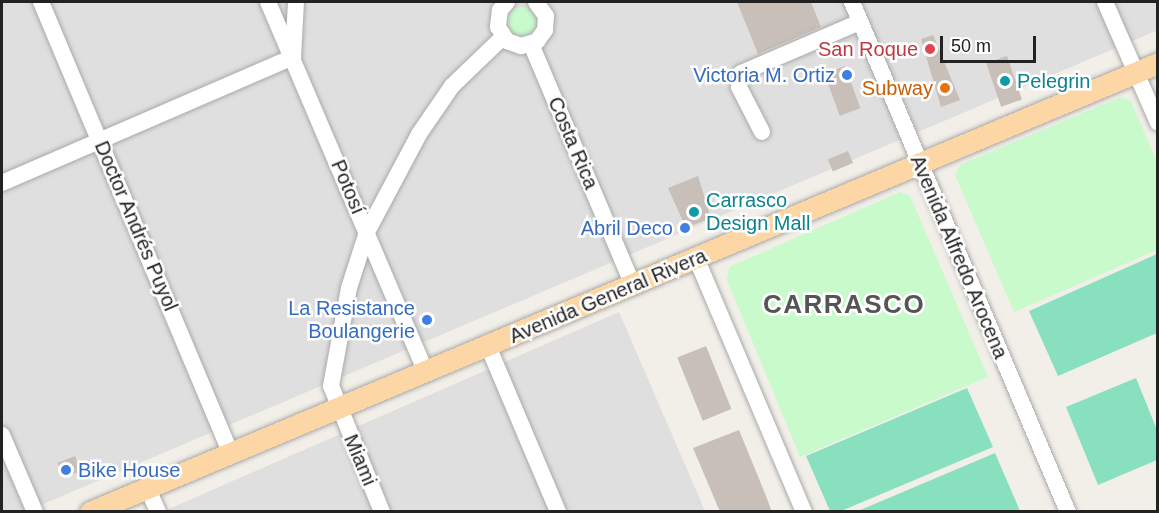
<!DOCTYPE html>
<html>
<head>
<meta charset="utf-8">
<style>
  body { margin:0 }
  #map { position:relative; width:1159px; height:513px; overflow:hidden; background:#f2efe9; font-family:Helvetica,sans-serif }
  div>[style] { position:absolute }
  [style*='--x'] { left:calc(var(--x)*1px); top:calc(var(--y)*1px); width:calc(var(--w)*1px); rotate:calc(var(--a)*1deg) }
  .residential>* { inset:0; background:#e0dfdf }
  .park>* { inset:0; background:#c8facc }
  .round { border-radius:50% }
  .pitch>* { inset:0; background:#88e0be }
  .building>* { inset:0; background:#c7bfb8; transform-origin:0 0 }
  .roads { filter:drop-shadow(0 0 2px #a9a9a9) drop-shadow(0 0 2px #a9a9a9) }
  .minor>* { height:16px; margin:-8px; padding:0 8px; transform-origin:8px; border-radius:8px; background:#fff }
  .major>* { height:21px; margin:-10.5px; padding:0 10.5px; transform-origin:10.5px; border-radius:10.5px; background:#fcd6a4 }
  .dots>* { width:16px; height:16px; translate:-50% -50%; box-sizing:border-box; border:3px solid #fff; border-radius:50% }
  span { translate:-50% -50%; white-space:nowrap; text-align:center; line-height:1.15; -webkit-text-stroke:5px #fff; paint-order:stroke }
  .health-label { font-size:20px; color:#be3a42 }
  .right { translate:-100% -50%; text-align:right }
  .shop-label { font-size:20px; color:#366cbe }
  .left { translate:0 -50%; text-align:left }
  .culture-label { font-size:20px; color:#0d838f }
  .food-label { font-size:20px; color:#c56008 }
  .street-label { font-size:20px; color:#222 }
  .district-label { font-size:26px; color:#555; font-weight:700; letter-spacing:1.5px }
  .frame { position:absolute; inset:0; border:3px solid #222; pointer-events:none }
  .scale { position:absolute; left:940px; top:36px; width:96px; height:27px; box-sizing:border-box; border:3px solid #222; border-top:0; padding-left:8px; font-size:18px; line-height:21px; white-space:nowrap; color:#222; -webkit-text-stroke:4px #fff; paint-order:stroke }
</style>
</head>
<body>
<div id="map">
  <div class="residential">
    <i style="clip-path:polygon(2px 2px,1157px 2px,1158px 30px,27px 511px,2px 512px)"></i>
    <i style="clip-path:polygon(619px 312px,705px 511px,162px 512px)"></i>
  </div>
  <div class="park">
    <i class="round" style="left:507px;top:7px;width:30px;height:30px"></i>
    <i style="clip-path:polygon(1121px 97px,1131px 101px,1157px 162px,1157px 250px,1014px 312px,955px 175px,960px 165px)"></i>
    <i style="clip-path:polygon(900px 192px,910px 196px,988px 377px,800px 457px,727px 280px,729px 267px)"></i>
  </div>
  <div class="pitch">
    <i style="clip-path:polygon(1157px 254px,1157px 333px,1058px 376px,1029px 311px)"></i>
    <i style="clip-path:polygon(1136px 378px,1157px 430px,1157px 460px,1098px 485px,1066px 407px)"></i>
    <i style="clip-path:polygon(967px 388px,993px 447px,841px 511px,830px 511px,806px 456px)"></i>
    <i style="clip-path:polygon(995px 453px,1020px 511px,858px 511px)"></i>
  </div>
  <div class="building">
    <i style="clip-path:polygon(737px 2px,811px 2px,821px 27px,758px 54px)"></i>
    <i style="clip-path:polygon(933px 35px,960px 100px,941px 107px,921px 39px)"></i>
    <i style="left:1007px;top:56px;width:46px;height:22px;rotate:71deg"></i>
    <i style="left:845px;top:66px;width:45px;height:22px;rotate:70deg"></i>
    <i style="left:848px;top:151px;width:13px;height:22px;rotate:67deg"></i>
    <i style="clip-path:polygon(698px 176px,711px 218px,686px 228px,668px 188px)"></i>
    <i style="left:706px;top:346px;width:68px;height:31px;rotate:68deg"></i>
    <i style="clip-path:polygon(739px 430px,766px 496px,772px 512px,720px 512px,693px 448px)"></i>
    <i style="left:75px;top:456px;width:16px;height:19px;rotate:68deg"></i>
  </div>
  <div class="roads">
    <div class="minor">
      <i style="--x:41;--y:2;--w:487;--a:67.2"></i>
      <i style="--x:268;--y:2;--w:403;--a:66.9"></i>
      <i style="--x:507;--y:2;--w:11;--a:131"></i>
      <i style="--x:500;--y:10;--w:17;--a:97"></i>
      <i style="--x:498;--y:27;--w:17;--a:57"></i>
      <i style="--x:507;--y:41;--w:15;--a:20"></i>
      <i style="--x:521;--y:46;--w:17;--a:-17"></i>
      <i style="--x:537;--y:41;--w:14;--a:-54"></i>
      <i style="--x:545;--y:30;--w:14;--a:-86"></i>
      <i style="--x:546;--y:16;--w:17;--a:-126"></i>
      <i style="--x:852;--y:2;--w:554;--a:67.05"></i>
      <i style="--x:1105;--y:2;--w:132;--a:66.3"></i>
      <i style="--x:531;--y:44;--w:262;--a:67.1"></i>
      <i style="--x:762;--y:132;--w:51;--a:-117.1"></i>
      <i style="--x:739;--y:87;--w:14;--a:-82"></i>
      <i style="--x:741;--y:73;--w:129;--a:-23.2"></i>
      <i style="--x:2;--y:183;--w:317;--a:-23.4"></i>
      <i style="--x:293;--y:57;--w:55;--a:-86.9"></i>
      <i style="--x:697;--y:260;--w:274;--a:67"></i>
      <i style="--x:488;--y:346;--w:180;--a:67.1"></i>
      <i style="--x:2;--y:435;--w:84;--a:66.8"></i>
      <i style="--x:147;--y:487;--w:27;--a:66"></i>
      <i style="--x:382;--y:512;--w:136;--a:-112"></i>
      <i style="--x:331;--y:386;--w:100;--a:-79.6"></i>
      <i style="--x:349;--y:288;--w:59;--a:-72.2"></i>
      <i style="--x:367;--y:232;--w:111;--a:-62"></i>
      <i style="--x:419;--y:134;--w:58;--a:-55.5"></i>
      <i style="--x:452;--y:86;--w:71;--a:-43.9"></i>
    </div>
    <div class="major">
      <i style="--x:90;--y:512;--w:1159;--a:-22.8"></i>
    </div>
  </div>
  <div class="dots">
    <i style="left:930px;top:49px;background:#e0444e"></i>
    <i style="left:847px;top:75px;background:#3f7fe0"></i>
    <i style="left:1005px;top:81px;background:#0f9aa8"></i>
    <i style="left:945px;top:88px;background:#e8710a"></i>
    <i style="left:694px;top:212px;background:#0f9aa8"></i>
    <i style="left:685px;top:228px;background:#3f7fe0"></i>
    <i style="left:427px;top:320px;background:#3f7fe0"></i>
    <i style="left:66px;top:470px;background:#3f7fe0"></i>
  </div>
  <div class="health-label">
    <span class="right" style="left:918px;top:49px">San Roque</span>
  </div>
  <div class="shop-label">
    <span class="right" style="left:835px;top:75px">Victoria M. Ortiz</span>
    <span class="right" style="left:673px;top:228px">Abril Deco</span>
    <span class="right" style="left:415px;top:320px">La Resistance<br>Boulangerie</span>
    <span class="left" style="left:78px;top:470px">Bike House</span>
  </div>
  <div class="culture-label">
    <span class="left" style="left:1017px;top:81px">Pelegrin</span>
    <span class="left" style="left:706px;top:212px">Carrasco<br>Design Mall</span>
  </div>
  <div class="food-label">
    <span class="right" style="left:933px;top:88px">Subway</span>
  </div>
  <div class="street-label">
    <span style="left:573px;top:143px;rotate:67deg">Costa Rica</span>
    <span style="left:348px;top:187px;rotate:67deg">Potosí</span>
    <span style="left:136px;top:226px;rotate:67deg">Doctor Andrés Puyol</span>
    <span style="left:959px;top:257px;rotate:67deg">Avenida Alfredo Arocena</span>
    <span style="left:608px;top:296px;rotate:-23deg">Avenida General Rivera</span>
    <span style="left:360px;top:460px;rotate:67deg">Miami</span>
  </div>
  <div class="district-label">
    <span style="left:844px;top:305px">CARRASCO</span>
  </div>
  <div class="frame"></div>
  <div class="scale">50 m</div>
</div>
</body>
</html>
